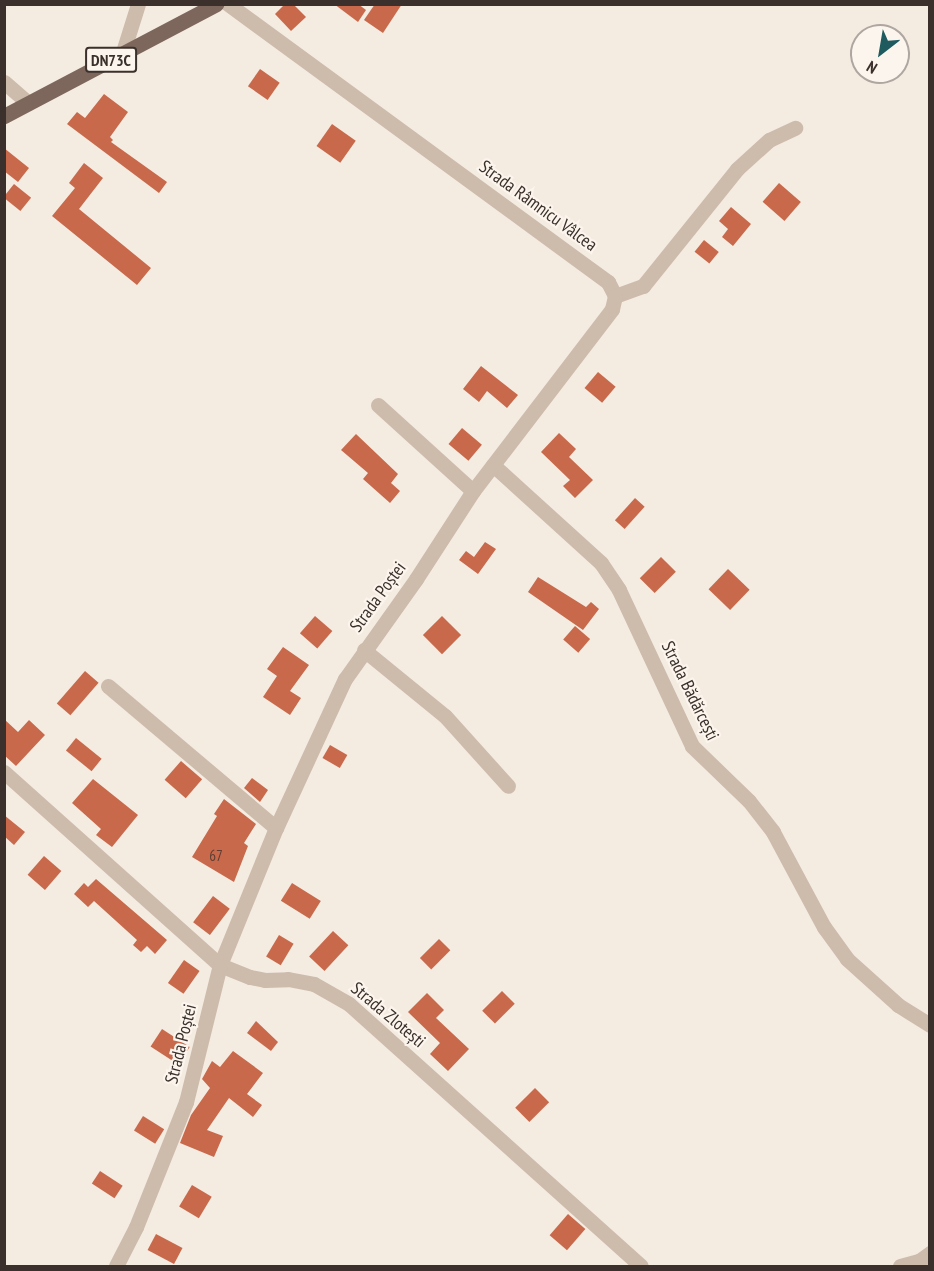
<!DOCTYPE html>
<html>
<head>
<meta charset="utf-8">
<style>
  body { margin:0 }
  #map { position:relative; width:934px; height:1271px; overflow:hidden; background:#f4ebe1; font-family:"PT Sans Narrow",sans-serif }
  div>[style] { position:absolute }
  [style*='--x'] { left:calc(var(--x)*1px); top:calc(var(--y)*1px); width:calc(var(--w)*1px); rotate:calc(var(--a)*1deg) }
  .building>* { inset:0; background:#c8694b; transform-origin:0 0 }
  .street>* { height:15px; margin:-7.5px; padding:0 7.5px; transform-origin:7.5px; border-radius:7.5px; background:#cdbbac }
  .primary>* { height:15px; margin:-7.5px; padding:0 7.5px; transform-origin:7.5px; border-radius:7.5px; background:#7d675c }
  span { translate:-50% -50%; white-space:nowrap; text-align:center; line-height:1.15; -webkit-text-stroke:4.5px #fbf5ee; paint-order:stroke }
  .number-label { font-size:15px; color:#5e3e33 }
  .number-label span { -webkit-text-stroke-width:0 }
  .shield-label span { padding:2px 4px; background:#fbf5ee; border:2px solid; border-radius:4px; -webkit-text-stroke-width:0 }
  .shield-label { font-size:16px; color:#3b302b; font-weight:700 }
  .street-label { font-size:18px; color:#3b302b }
  .frame { position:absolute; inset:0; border:6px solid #3b302b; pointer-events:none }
  .north { position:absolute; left:850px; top:24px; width:60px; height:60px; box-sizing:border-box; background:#fbf5ee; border:2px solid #aea6a0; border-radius:50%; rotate:211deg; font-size:16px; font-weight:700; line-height:24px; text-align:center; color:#3b302b }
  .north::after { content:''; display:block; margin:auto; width:21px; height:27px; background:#1f5a5e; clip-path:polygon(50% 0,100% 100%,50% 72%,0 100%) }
</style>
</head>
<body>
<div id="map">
  <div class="building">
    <i style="clip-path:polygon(285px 4px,293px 4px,306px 17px,291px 31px,275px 14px)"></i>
    <i style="clip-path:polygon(334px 4px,358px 4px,366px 10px,358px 22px)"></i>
    <i style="clip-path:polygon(375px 4px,402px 4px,383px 33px,364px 20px)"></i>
    <i style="left:260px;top:69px;width:24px;height:21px;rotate:35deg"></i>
    <i style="clip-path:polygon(104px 94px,128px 112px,110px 137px,113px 140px,111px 142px,167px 182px,159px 193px,67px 124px,77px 112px,85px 118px)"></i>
    <i style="left:332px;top:124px;width:29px;height:27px;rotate:35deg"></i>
    <i style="clip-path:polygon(4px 148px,29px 168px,18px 182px,4px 171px)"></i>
    <i style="clip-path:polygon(84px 163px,103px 178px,79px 209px,151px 268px,137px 285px,52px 216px,75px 188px,69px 183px)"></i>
    <i style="left:779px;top:183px;width:29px;height:25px;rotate:41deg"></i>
    <i style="left:14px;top:184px;width:22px;height:17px;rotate:39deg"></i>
    <i style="clip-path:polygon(731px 207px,751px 224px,733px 246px,722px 237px,728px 229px,719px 221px)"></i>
    <i style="left:704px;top:240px;width:19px;height:15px;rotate:39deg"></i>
    <i style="clip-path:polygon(481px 366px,518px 395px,507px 408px,487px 391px,479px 402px,463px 389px)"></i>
    <i style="left:598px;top:372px;width:23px;height:21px;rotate:40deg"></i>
    <i style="left:462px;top:428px;width:26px;height:21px;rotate:40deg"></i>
    <i style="clip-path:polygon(559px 433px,576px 449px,569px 457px,593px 480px,575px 498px,563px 486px,570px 480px,541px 452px)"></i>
    <i style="clip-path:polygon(356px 434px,398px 474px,391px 483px,400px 491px,390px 503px,363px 479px,368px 473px,341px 450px)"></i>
    <i style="left:635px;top:498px;width:13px;height:30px;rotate:42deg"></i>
    <i style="clip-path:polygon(485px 542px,496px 549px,478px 574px,459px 560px,466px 551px,474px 557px)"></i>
    <i style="left:661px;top:557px;width:21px;height:30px;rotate:45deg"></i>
    <i style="left:728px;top:569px;width:30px;height:28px;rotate:44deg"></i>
    <i style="clip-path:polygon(538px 577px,586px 607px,591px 602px,599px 609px,583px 630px,528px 592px)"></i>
    <i style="left:315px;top:616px;width:23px;height:23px;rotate:41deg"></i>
    <i style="left:442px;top:616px;width:27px;height:27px;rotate:45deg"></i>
    <i style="left:575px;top:626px;width:20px;height:18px;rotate:41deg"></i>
    <i style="clip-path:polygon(283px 647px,309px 665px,290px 691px,301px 698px,290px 715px,263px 697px,277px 676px,267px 669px)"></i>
    <i style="left:85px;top:671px;width:18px;height:43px;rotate:41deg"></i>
    <i style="clip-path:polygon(4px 719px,18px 732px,29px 720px,45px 735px,16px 766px,4px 755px)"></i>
    <i style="left:76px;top:738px;width:33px;height:16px;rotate:39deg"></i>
    <i style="left:330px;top:745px;width:20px;height:15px;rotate:30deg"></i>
    <i style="left:181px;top:761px;width:28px;height:25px;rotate:41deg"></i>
    <i style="clip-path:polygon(252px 778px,268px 790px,260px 802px,244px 788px)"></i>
    <i style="clip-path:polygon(93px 779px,138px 815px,112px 847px,96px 835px,101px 829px,72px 803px)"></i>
    <i style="clip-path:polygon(224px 799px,256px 824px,244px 843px,248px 846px,234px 882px,192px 857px,217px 816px,214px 814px)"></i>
    <i style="clip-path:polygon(4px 815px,25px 832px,14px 845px,4px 836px)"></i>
    <i style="left:44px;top:856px;width:23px;height:25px;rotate:41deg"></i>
    <i style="clip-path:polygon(96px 879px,167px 940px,155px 954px,147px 946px,141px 952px,133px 945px,137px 940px,94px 901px,88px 907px,74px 894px,84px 883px,88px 887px)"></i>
    <i style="left:292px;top:883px;width:34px;height:21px;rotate:32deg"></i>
    <i style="left:213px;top:896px;width:21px;height:33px;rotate:37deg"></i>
    <i style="left:333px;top:931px;width:21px;height:35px;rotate:43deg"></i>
    <i style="left:279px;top:935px;width:17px;height:25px;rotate:31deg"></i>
    <i style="left:439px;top:939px;width:16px;height:27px;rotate:45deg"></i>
    <i style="left:184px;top:960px;width:19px;height:28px;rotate:35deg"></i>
    <i style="left:502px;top:991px;width:18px;height:28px;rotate:45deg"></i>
    <i style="clip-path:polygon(427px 993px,444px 1010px,436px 1018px,469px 1049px,448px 1071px,430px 1054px,440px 1043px,408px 1012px)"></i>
    <i style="clip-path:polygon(256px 1021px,278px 1042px,271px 1051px,247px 1033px)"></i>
    <i style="left:162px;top:1029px;width:33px;height:21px;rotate:33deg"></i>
    <i style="clip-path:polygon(233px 1051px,263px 1073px,247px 1094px,262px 1105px,253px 1117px,229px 1098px,207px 1130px,223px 1136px,214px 1157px,180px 1143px,191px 1115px,210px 1088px,202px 1079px,212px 1061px,220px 1067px)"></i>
    <i style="left:535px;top:1088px;width:20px;height:28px;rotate:45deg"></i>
    <i style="left:143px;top:1116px;width:25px;height:17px;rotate:32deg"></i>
    <i style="left:100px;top:1171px;width:27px;height:15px;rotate:33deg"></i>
    <i style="left:192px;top:1185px;width:23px;height:25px;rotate:31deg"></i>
    <i style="left:568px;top:1214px;width:23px;height:28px;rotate:41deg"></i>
    <i style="left:156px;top:1234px;width:30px;height:18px;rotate:28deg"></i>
  </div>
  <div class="street">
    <i style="--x:228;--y:4;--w:471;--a:36.2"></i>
    <i style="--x:608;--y:282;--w:16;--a:63"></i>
    <i style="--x:122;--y:55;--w:53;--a:-72.6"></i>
    <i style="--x:4;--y:82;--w:32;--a:41"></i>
    <i style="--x:615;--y:296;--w:30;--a:-20"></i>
    <i style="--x:643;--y:286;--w:150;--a:-51.2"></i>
    <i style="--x:737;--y:169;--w:43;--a:-42.2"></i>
    <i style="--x:769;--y:140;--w:29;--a:-25"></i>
    <i style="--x:378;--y:405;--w:128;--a:42.2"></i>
    <i style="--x:493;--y:465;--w:146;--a:42.2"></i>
    <i style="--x:601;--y:563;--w:32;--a:56"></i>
    <i style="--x:619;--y:590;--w:172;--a:64.9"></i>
    <i style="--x:692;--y:746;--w:79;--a:44"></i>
    <i style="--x:749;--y:801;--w:39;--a:52"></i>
    <i style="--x:773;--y:832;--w:108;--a:61.8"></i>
    <i style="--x:824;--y:927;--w:39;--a:54"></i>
    <i style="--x:847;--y:959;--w:69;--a:42"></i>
    <i style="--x:898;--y:1005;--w:38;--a:32"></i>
    <i style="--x:364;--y:650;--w:104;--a:39.2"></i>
    <i style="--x:445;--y:716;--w:94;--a:48"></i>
    <i style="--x:108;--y:686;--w:220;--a:40.2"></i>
    <i style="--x:4;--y:772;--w:290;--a:41.8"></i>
    <i style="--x:220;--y:965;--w:32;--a:22"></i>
    <i style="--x:250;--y:977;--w:15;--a:11"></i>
    <i style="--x:265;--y:980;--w:23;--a:-2"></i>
    <i style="--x:288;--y:979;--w:26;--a:11"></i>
    <i style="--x:314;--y:984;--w:40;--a:29.7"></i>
    <i style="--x:349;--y:1004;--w:392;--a:41.9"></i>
    <i style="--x:116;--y:1266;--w:44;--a:-62.9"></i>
    <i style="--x:136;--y:1227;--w:135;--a:-68.2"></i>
    <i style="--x:186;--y:1102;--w:141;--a:-76.1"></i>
    <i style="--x:220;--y:965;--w:148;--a:-67.8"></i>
    <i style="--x:276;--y:828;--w:164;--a:-65.2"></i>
    <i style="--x:345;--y:679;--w:123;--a:-54.6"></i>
    <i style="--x:416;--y:579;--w:105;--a:-57.1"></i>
    <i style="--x:473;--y:491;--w:229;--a:-52.6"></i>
    <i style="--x:612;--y:309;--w:13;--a:-77"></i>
    <i style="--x:900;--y:1266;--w:20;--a:-15"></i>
    <i style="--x:919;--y:1261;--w:14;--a:-36"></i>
  </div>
  <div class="primary">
    <i style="--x:4;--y:116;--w:240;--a:-27.8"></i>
  </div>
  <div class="number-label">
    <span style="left:216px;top:856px">67</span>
  </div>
  <div class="shield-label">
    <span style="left:111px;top:60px">DN73C</span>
  </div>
  <div class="street-label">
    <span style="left:538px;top:206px;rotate:36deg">Strada Râmnicu Vâlcea</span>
    <span style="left:378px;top:597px;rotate:-54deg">Strada Poștei</span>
    <span style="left:690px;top:691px;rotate:64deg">Strada Bădărcești</span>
    <span style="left:388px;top:1015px;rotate:40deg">Strada Zlotești</span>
    <span style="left:181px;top:1044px;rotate:-76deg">Strada Poștei</span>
  </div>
  <div class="frame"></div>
  <div class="north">N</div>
</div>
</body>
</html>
